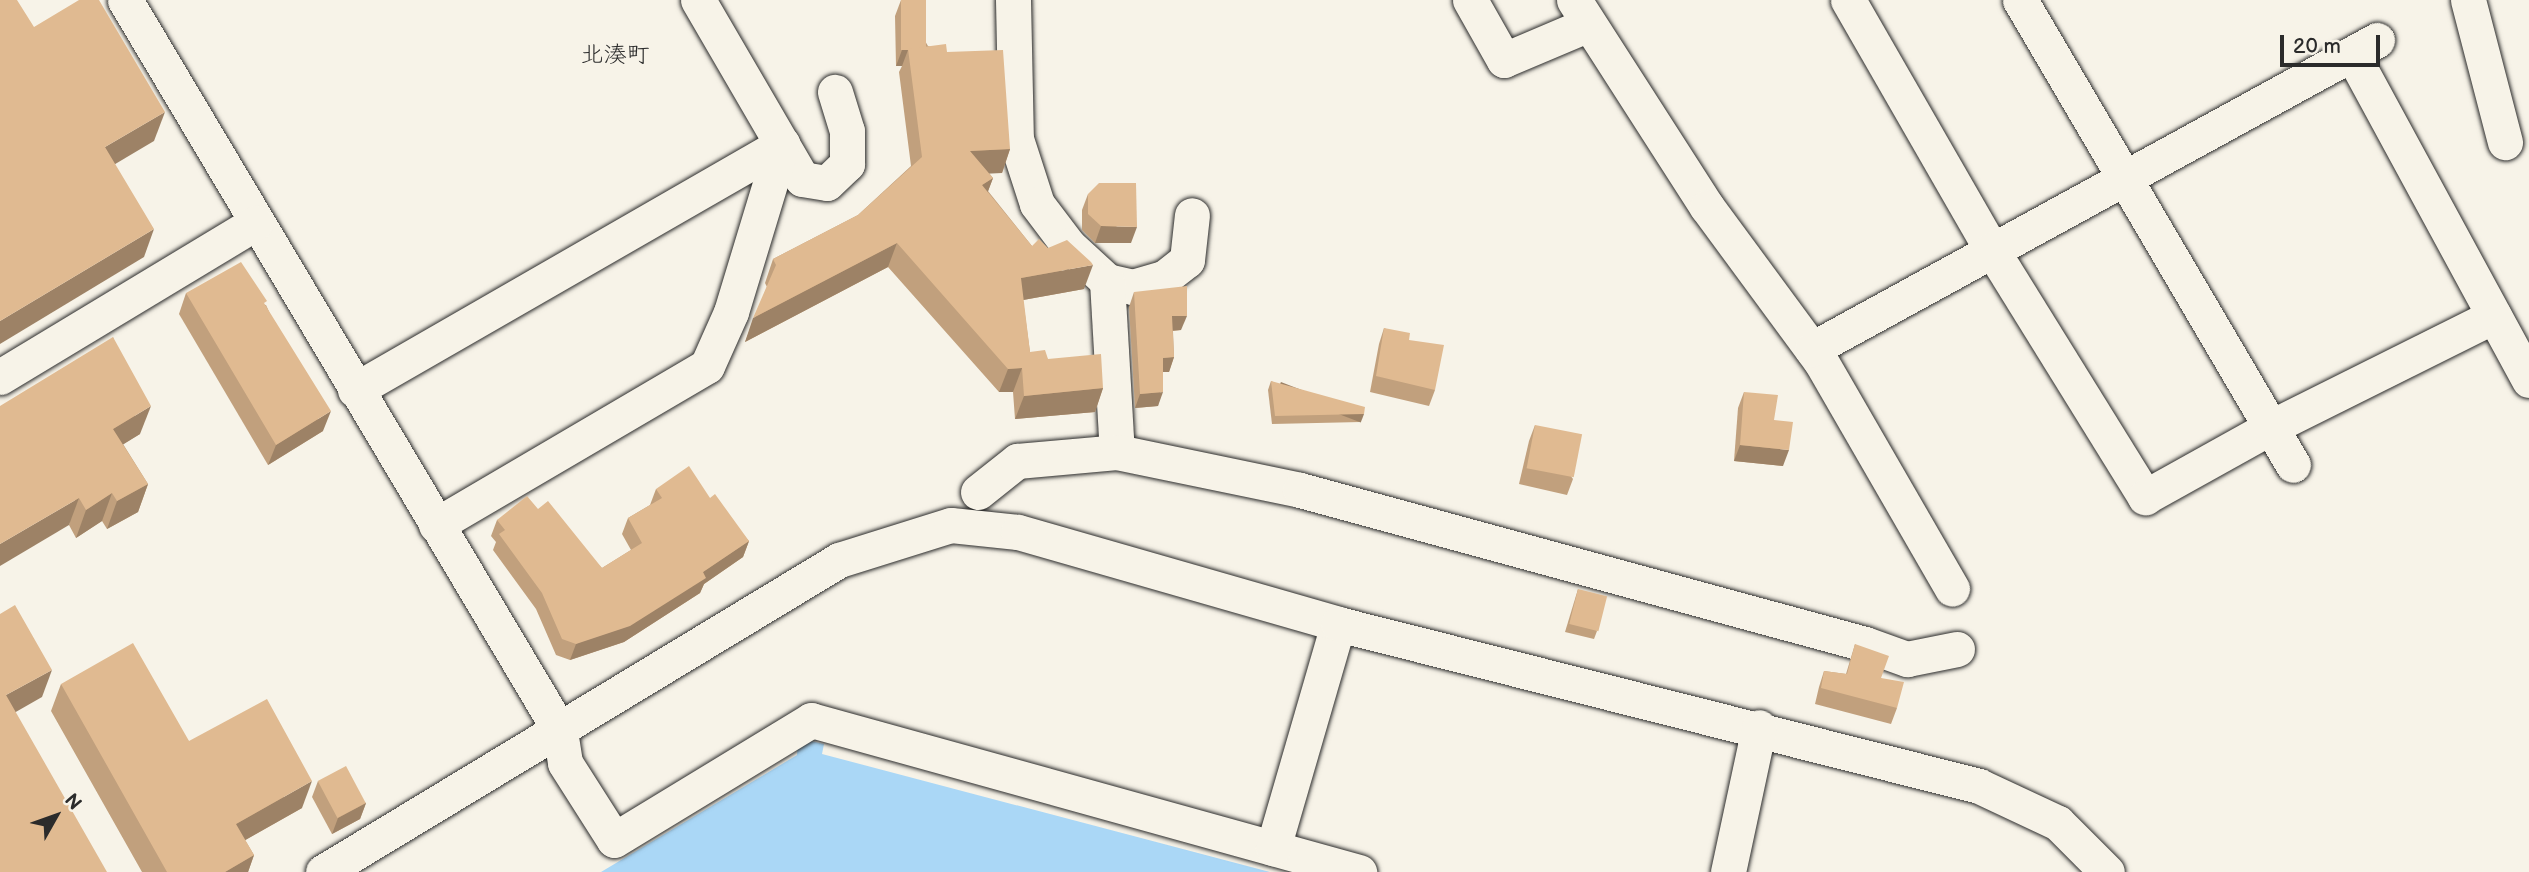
<!DOCTYPE html>
<html>
<head>
<meta charset="utf-8">
<style>
  body { margin:0 }
  #map { position:relative; width:2529px; height:872px; overflow:hidden; background:#f7f3e8; font-family:"Balsamiq Sans","Klee One",sans-serif }
  div>[style] { position:absolute }
  [style*='--x'] { left:calc(var(--x)*1px); top:calc(var(--y)*1px); width:calc(var(--w)*1px); rotate:calc(var(--a)*1deg) }
  .water>* { inset:0; background:#aad7f6 }
  .roads { filter:drop-shadow(0 0 2px #2b2b2b) drop-shadow(0 0 2px #2b2b2b) }
  .minor>* { height:35px; margin:-17.5px; padding:0 17.5px; transform-origin:17.5px; border-radius:17.5px; background:#f7f3e8 }
  .wall>* { inset:0; background:#c1a07d }
  .shaded-wall>* { inset:0; background:#9d8266; transform-origin:0 0 }
  .building>* { inset:0; background:#e0ba91; transform-origin:0 0 }
  span { translate:-50% -50%; white-space:nowrap; text-align:center; line-height:1.15; -webkit-text-stroke:6px #f7f3e8; paint-order:stroke }
  .quarter-label { font-size:23px; color:#2b2b2b }
  .north { position:absolute; left:21px; top:781px; width:70px; height:70px; -webkit-text-stroke:5px #f7f3e8; paint-order:stroke; rotate:50deg; font-size:19px; font-weight:700; line-height:28px; text-align:center; color:#2b2b2b }
  .north::after { content:''; display:block; margin:auto; width:24px; height:32px; background:#2b2b2b; clip-path:polygon(50% 0,100% 100%,50% 72%,0 100%) }
  .scale { position:absolute; left:2280px; top:35px; width:100px; height:32px; box-sizing:border-box; border:4px solid #2b2b2b; border-top:0; padding-left:9px; font-size:21px; line-height:24px; white-space:nowrap; color:#2b2b2b; -webkit-text-stroke:5px #f7f3e8; paint-order:stroke }
</style>
</head>
<body>
<div id="map">
  <div class="water">
    <i style="clip-path:polygon(798px 738px,824px 744px,822px 754px,1270px 872px,601px 872px,797px 755px)"></i>
  </div>
  <div class="roads">
    <div class="minor">
      <i style="--x:125;--y:0;--w:851;--a:59.24"></i>
      <i style="--x:560;--y:731;--w:32;--a:81"></i>
      <i style="--x:565;--y:763;--w:91;--a:57.5"></i>
      <i style="--x:614;--y:840;--w:231;--a:-31.3"></i>
      <i style="--x:811;--y:720;--w:569;--a:15.5"></i>
      <i style="--x:698;--y:0;--w:207;--a:59.8"></i>
      <i style="--x:802;--y:179;--w:25;--a:9"></i>
      <i style="--x:827;--y:183;--w:28;--a:-44"></i>
      <i style="--x:847;--y:164;--w:33;--a:-90"></i>
      <i style="--x:847;--y:131;--w:41;--a:-107.1"></i>
      <i style="--x:1013;--y:0;--w:139;--a:88.8"></i>
      <i style="--x:1016;--y:139;--w:68;--a:72.1"></i>
      <i style="--x:1037;--y:204;--w:51;--a:52.9"></i>
      <i style="--x:1068;--y:245;--w:53;--a:42.7"></i>
      <i style="--x:1107;--y:281;--w:26;--a:13"></i>
      <i style="--x:1132;--y:287;--w:33;--a:-16"></i>
      <i style="--x:1164;--y:278;--w:29;--a:-38"></i>
      <i style="--x:1187;--y:260;--w:45;--a:-83.7"></i>
      <i style="--x:1470;--y:0;--w:69;--a:60.5"></i>
      <i style="--x:1504;--y:60;--w:90;--a:-22.9"></i>
      <i style="--x:1574;--y:0;--w:246;--a:57.3"></i>
      <i style="--x:1707;--y:207;--w:190;--a:53.6"></i>
      <i style="--x:1820;--y:360;--w:264;--a:60"></i>
      <i style="--x:1848;--y:0;--w:289;--a:60.1"></i>
      <i style="--x:1992;--y:250;--w:291;--a:58.2"></i>
      <i style="--x:2145;--y:497;--w:144;--a:-29.1"></i>
      <i style="--x:2271;--y:427;--w:249;--a:-26.5"></i>
      <i style="--x:2020;--y:0;--w:539;--a:59.58"></i>
      <i style="--x:2468;--y:0;--w:147;--a:75.4"></i>
      <i style="--x:2352;--y:54;--w:371;--a:61.5"></i>
      <i style="--x:1107;--y:281;--w:171;--a:86.7"></i>
      <i style="--x:1812;--y:349;--w:644;--a:-28.67"></i>
      <i style="--x:0;--y:377;--w:298;--a:-31.1"></i>
      <i style="--x:355;--y:390;--w:493;--a:-29.9"></i>
      <i style="--x:978;--y:492;--w:50;--a:-38.5"></i>
      <i style="--x:1017;--y:461;--w:100;--a:-5.1"></i>
      <i style="--x:1117;--y:452;--w:187;--a:11.7"></i>
      <i style="--x:1300;--y:490;--w:586;--a:15.25"></i>
      <i style="--x:1865;--y:644;--w:45;--a:19.7"></i>
      <i style="--x:1907;--y:659;--w:51;--a:-11.3"></i>
      <i style="--x:436;--y:525;--w:314;--a:-30.4"></i>
      <i style="--x:707;--y:366;--w:59;--a:-66"></i>
      <i style="--x:731;--y:312;--w:176;--a:-73.1"></i>
      <i style="--x:1273;--y:848;--w:233;--a:-73.8"></i>
      <i style="--x:323;--y:872;--w:603;--a:-31.16"></i>
      <i style="--x:839;--y:560;--w:117;--a:-17.4"></i>
      <i style="--x:951;--y:525;--w:67;--a:6"></i>
      <i style="--x:1018;--y:532;--w:333;--a:16"></i>
      <i style="--x:1338;--y:624;--w:661;--a:14.18"></i>
      <i style="--x:1979;--y:786;--w:87;--a:25.1"></i>
      <i style="--x:2058;--y:823;--w:69;--a:45"></i>
      <i style="--x:1728;--y:872;--w:148;--a:-77.9"></i>
    </div>
  </div>
  <div class="wall">
    <i style="clip-path:polygon(901px 0,928px 46px,947px 52px,1010px 149px,1002px 173px,989px 173px,993px 178px,988px 191px,1032px 246px,1084px 289px,1023px 300px,1030px 352px,1048px 359px,1103px 388px,1095px 412px,1015px 419px,1013px 392px,999px 392px,888px 267px,745px 342px,767px 287px,765px 283px,773px 259px,858px 215px,911px 166px,899px 72px,902px 66px,896px 66px,895px 16px)"></i>
    <i style="clip-path:polygon(1088px 194px,1131px 243px,1095px 243px,1082px 230px,1082px 210px)"></i>
    <i style="clip-path:polygon(1134px 292px,1181px 330px,1173px 331px,1174px 357px,1169px 372px,1163px 372px,1158px 406px,1135px 408px,1129px 307px)"></i>
    <i style="clip-path:polygon(186px 293px,266px 305px,323px 431px,268px 465px,179px 314px)"></i>
    <i style="clip-path:polygon(1384px 328px,1409px 340px,1435px 390px,1429px 406px,1370px 392px,1379px 344px)"></i>
    <i style="clip-path:polygon(113px 337px,140px 434px,123px 444px,148px 484px,138px 512px,107px 529px,102px 521px,76px 538px,69px 525px)"></i>
    <i style="clip-path:polygon(1271px 381px,1361px 422px,1272px 424px,1268px 390px)"></i>
    <i style="clip-path:polygon(1744px 392px,1774px 420px,1783px 466px,1734px 461px,1738px 408px)"></i>
    <i style="clip-path:polygon(1535px 425px,1573px 479px,1567px 495px,1519px 484px,1529px 441px)"></i>
    <i style="clip-path:polygon(656px 489px,710px 498px,749px 541px,743px 557px,704px 584px,700px 593px,624px 642px,570px 660px,556px 655px,536px 609px,493px 550px,496px 542px,491px 536px,497px 520px,538px 509px,602px 568px,631px 550px,622px 534px,628px 518px,650px 505px)"></i>
    <i style="clip-path:polygon(1578px 589px,1597px 631px,1594px 639px,1565px 632px)"></i>
    <i style="clip-path:polygon(1855px 644px,1881px 678px,1897px 708px,1891px 724px,1815px 704px,1819px 687px,1824px 671px,1846px 674px)"></i>
    <i style="clip-path:polygon(61px 684px,189px 741px,302px 808px,245px 840px,254px 855px,248px 872px,142px 872px,51px 711px)"></i>
    <i style="clip-path:polygon(318px 781px,366px 803px,360px 819px,332px 834px,312px 797px)"></i>
  </div>
  <div class="shaded-wall">
    <i style="clip-path:polygon(902px 50px,908px 50px,902px 66px,896px 66px)"></i>
    <i style="clip-path:polygon(165px 112px,154px 141px,95px 176px,105px 147px)"></i>
    <i style="clip-path:polygon(1010px 149px,1002px 173px,961px 175px,970px 151px)"></i>
    <i style="clip-path:polygon(993px 178px,984px 202px,982px 185px)"></i>
    <i style="clip-path:polygon(1101px 226px,1137px 227px,1131px 243px,1095px 243px)"></i>
    <i style="clip-path:polygon(154px 229px,144px 257px,0 344px,0 321px)"></i>
    <i style="clip-path:polygon(897px 243px,888px 267px,745px 342px,753px 318px)"></i>
    <i style="clip-path:polygon(1093px 265px,1084px 289px,1012px 302px,1021px 278px)"></i>
    <i style="clip-path:polygon(1172px 316px,1187px 316px,1181px 330px,1166px 331px)"></i>
    <i style="clip-path:polygon(1174px 357px,1169px 372px,1158px 372px,1163px 358px)"></i>
    <i style="clip-path:polygon(1022px 368px,1013px 392px,999px 392px,1008px 369px)"></i>
    <i style="clip-path:polygon(1103px 388px,1095px 412px,1015px 419px,1024px 396px)"></i>
    <i style="clip-path:polygon(1163px 392px,1158px 406px,1135px 408px,1140px 394px)"></i>
    <i style="clip-path:polygon(151px 406px,140px 434px,103px 457px,113px 429px)"></i>
    <i style="clip-path:polygon(331px 411px,323px 431px,268px 465px,276px 445px)"></i>
    <i style="left:1364px;top:414px;width:9px;height:89px;rotate:111deg"></i>
    <i style="clip-path:polygon(1740px 445px,1789px 450px,1783px 466px,1734px 461px)"></i>
    <i style="clip-path:polygon(148px 484px,138px 512px,107px 529px,117px 501px)"></i>
    <i style="clip-path:polygon(112px 493px,102px 521px,76px 538px,86px 510px)"></i>
    <i style="clip-path:polygon(79px 498px,69px 525px,0 566px,0 544px)"></i>
    <i style="clip-path:polygon(749px 541px,743px 557px,704px 584px,700px 593px,624px 642px,570px 660px,576px 644px,703px 572px)"></i>
    <i style="clip-path:polygon(52px 670px,42px 697px,0 721px,6px 695px)"></i>
    <i style="clip-path:polygon(312px 781px,302px 808px,226px 851px,236px 824px)"></i>
    <i style="clip-path:polygon(366px 803px,360px 819px,332px 834px,338px 818px)"></i>
    <i style="clip-path:polygon(254px 855px,248px 872px,225px 872px)"></i>
  </div>
  <div class="building">
    <i style="clip-path:polygon(0 0,17px 0,34px 27px,79px 0,99px 0,165px 112px,105px 147px,154px 229px,0 321px)"></i>
    <i style="left:901px;top:0;width:25px;height:50px"></i>
    <i style="clip-path:polygon(946px 44px,947px 52px,1003px 50px,1010px 149px,970px 151px,993px 178px,982px 185px,1032px 246px,1039px 239px,1048px 248px,1067px 240px,1091px 262px,1093px 265px,1021px 278px,1030px 352px,1045px 350px,1048px 359px,1101px 354px,1103px 388px,1024px 396px,1022px 368px,1008px 369px,897px 243px,753px 318px,776px 265px,773px 259px,858px 215px,922px 157px,908px 49px)"></i>
    <i style="clip-path:polygon(1099px 183px,1136px 183px,1137px 227px,1101px 226px,1088px 214px,1088px 194px)"></i>
    <i style="clip-path:polygon(241px 262px,267px 301px,264px 303px,331px 411px,276px 445px,186px 293px)"></i>
    <i style="clip-path:polygon(1187px 286px,1187px 316px,1172px 316px,1174px 357px,1163px 358px,1163px 392px,1140px 394px,1134px 292px)"></i>
    <i style="clip-path:polygon(1384px 328px,1410px 333px,1409px 340px,1444px 345px,1435px 390px,1376px 376px)"></i>
    <i style="clip-path:polygon(113px 337px,151px 406px,113px 429px,148px 484px,117px 501px,112px 493px,86px 510px,79px 498px,0 544px,0 406px)"></i>
    <i style="clip-path:polygon(1271px 381px,1365px 407px,1364px 414px,1275px 416px)"></i>
    <i style="clip-path:polygon(1744px 392px,1778px 395px,1774px 420px,1793px 422px,1789px 450px,1740px 445px)"></i>
    <i style="left:1535px;top:425px;width:48px;height:44px;rotate:11deg"></i>
    <i style="clip-path:polygon(689px 466px,710px 498px,715px 494px,749px 541px,703px 572px,706px 578px,630px 626px,576px 644px,562px 639px,542px 593px,499px 534px,505px 530px,497px 520px,527px 496px,538px 509px,548px 501px,602px 568px,642px 543px,628px 518px,662px 498px,656px 489px)"></i>
    <i style="left:1578px;top:589px;width:30px;height:36px;rotate:14deg"></i>
    <i style="clip-path:polygon(15px 605px,52px 670px,6px 695px,107px 872px,0 872px,0 614px)"></i>
    <i style="clip-path:polygon(133px 643px,189px 741px,267px 699px,312px 781px,236px 824px,254px 855px,225px 872px,167px 872px,61px 684px)"></i>
    <i style="clip-path:polygon(1855px 644px,1889px 656px,1881px 678px,1904px 682px,1897px 708px,1821px 688px,1824px 671px,1847px 674px)"></i>
    <i style="left:346px;top:766px;width:42px;height:32px;rotate:62deg"></i>
  </div>
  <div class="quarter-label">
    <span style="left:615px;top:55px">北湊町</span>
  </div>
  <div class="north">N</div>
  <div class="scale">20 m</div>
</div>
</body>
</html>
